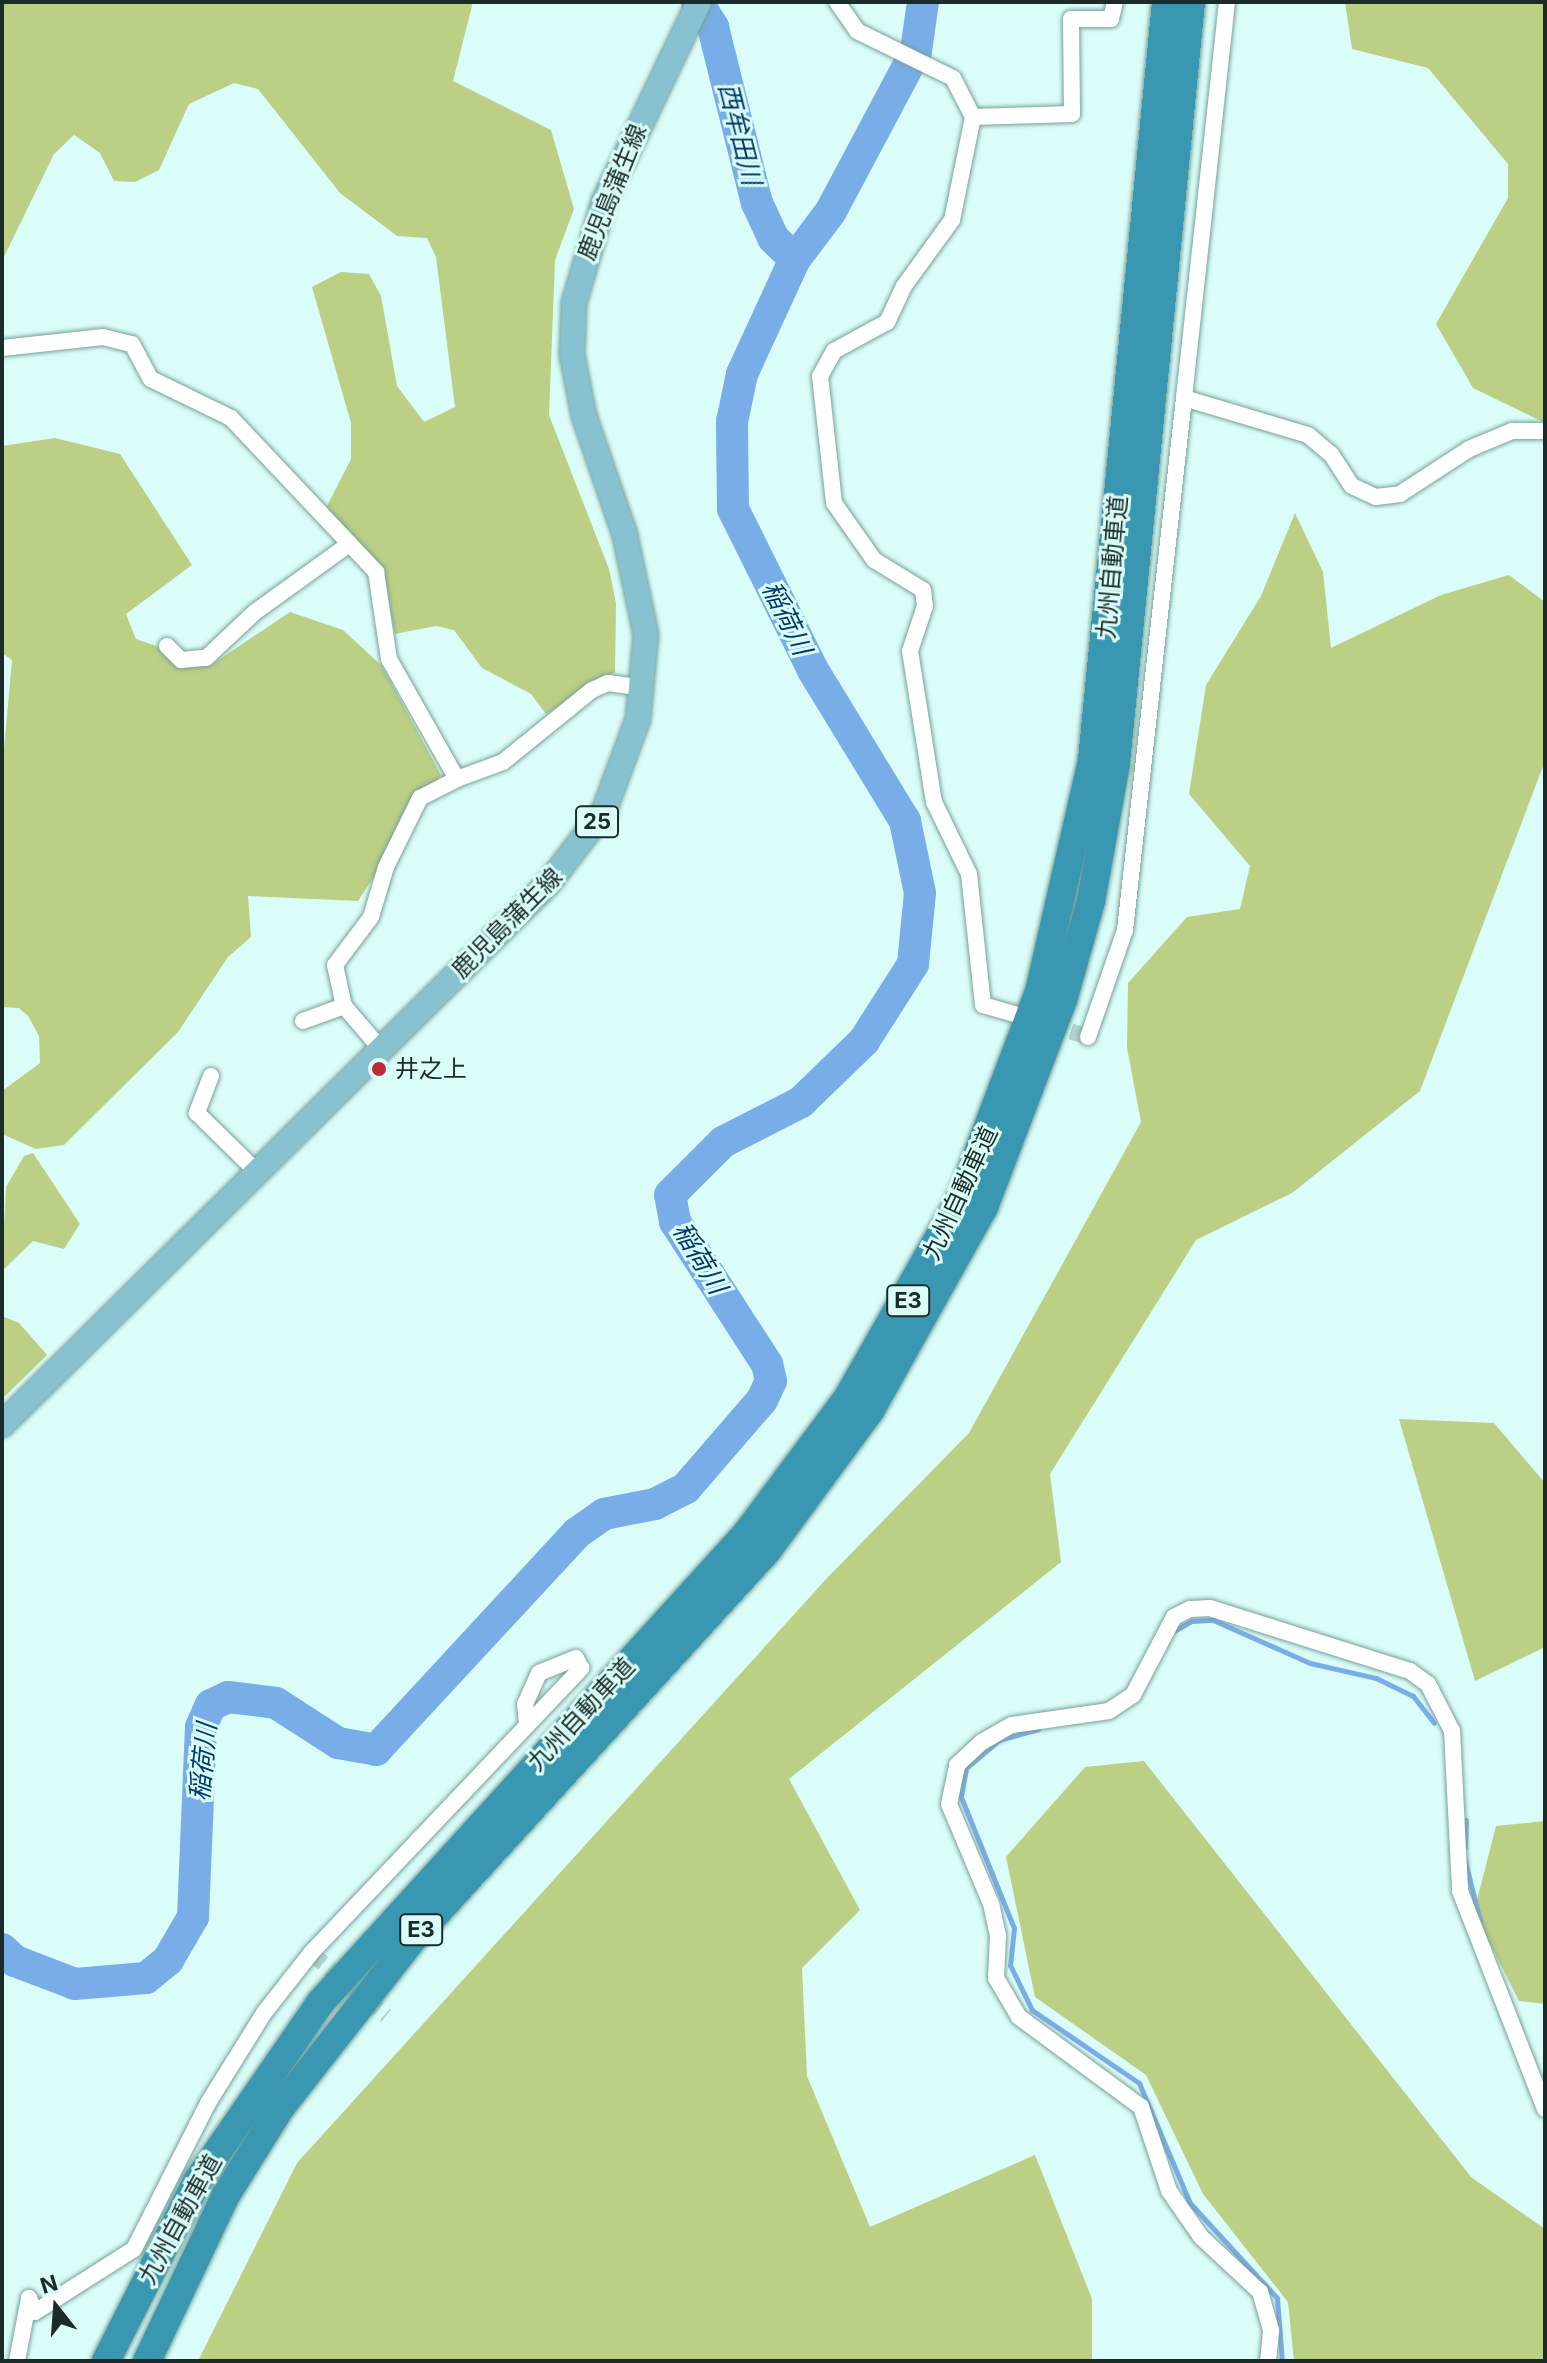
<!DOCTYPE html>
<html>
<head>
<meta charset="utf-8">
<style>
  body { margin:0 }
  #map { position:relative; width:1547px; height:2363px; overflow:hidden; background:#dbfdf9; font-family:Inter,"Noto Sans JP",sans-serif }
  div>[style] { position:absolute }
  [style*='--x'] { left:calc(var(--x)*1px); top:calc(var(--y)*1px); width:calc(var(--w)*1px); rotate:calc(var(--a)*1deg) }
  .green>* { inset:0; background:#bbcf85 }
  .stream>* { height:5px; margin:-2.5px; padding:0 2.5px; transform-origin:2.5px; border-radius:2.5px; background:#79ade8 }
  .river>* { height:32px; margin:-16px; padding:0 16px; transform-origin:16px; border-radius:16px; background:#79ade8 }
  .street-tunnel>* { height:16px; margin-top:-8px; transform-origin:0; background:repeating-linear-gradient(90deg,#b4d3cf 0 16px,transparent 0 24px) }
  .roads { filter:drop-shadow(0 0 2px #77a09b) drop-shadow(0 0 2px #77a09b) }
  .street>* { height:16px; margin:-8px; padding:0 8px; transform-origin:8px; border-radius:8px; background:#fff }
  .primary>* { height:24px; margin:-12px; padding:0 12px; transform-origin:12px; border-radius:12px; background:#88c1d0 }
  .highway>* { height:28px; margin:-14px; padding:0 14px; transform-origin:14px; border-radius:14px; background:#3997b1 }
  .dots>* { width:22px; height:22px; translate:-50% -50%; box-sizing:border-box; border:4px solid #dbfdf9; border-radius:50% }
  span { translate:-50% -50%; white-space:nowrap; text-align:center; line-height:1.15; -webkit-text-stroke:6px #dbfdf9; paint-order:stroke }
  .shield-label span { padding:2px 6px; background:#dbfdf9; border:2px solid; border-radius:6px; -webkit-text-stroke-width:0 }
  .shield-label { font-size:22px; color:#1a2b29; font-weight:700 }
  .street-label { font-size:24px; color:#1a2b29 }
  .poi-label { font-size:24px; color:#1a2b29 }
  .left { translate:0 -50%; text-align:left }
  .water-label { font-size:26px; color:#00396e; font-style:italic }
  .frame { position:absolute; inset:0; border:4px solid #1a2b29; pointer-events:none }
  .north { position:absolute; left:16px; top:2267px; width:80px; height:80px; -webkit-text-stroke:6px #dbfdf9; paint-order:stroke; rotate:343deg; font-size:22px; font-weight:700; line-height:32px; text-align:center; color:#1a2b29 }
  .north::after { content:''; display:block; margin:auto; width:28px; height:36px; background:#1a2b29; clip-path:polygon(50% 0,100% 100%,50% 72%,0 100%) }
</style>
</head>
<body>
<div id="map">
  <div class="green">
    <i style="clip-path:polygon(2px 2px,473px 2px,453px 81px,551px 130px,574px 209px,555px 260px,549px 415px,609px 569px,616px 603px,615px 672px,546px 714px,531px 694px,482px 668px,454px 630px,436px 626px,395px 634px,384px 576px,326px 508px,351px 459px,351px 423px,312px 287px,341px 272px,369px 274px,381px 296px,397px 386px,424px 422px,455px 407px,436px 257px,427px 238px,397px 236px,340px 193px,258px 89px,234px 83px,189px 104px,159px 170px,135px 182px,114px 181px,100px 153px,74px 135px,54px 154px,2px 261px)"></i>
    <i style="clip-path:polygon(1345px 2px,1545px 2px,1545px 423px,1473px 388px,1436px 324px,1508px 198px,1508px 164px,1428px 68px,1352px 49px)"></i>
    <i style="clip-path:polygon(55px 438px,120px 454px,192px 565px,126px 614px,136px 639px,211px 665px,290px 612px,343px 630px,382px 666px,441px 775px,358px 901px,248px 896px,251px 937px,228px 957px,178px 1032px,64px 1145px,36px 1149px,2px 1134px,2px 1091px,40px 1063px,39px 1036px,28px 1016px,19px 1008px,2px 1007px,2px 771px,12px 660px,2px 653px,2px 446px)"></i>
    <i style="clip-path:polygon(1295px 513px,1323px 572px,1331px 648px,1441px 595px,1509px 575px,1545px 602px,1545px 761px,1420px 1091px,1292px 1193px,1196px 1240px,1050px 1474px,1061px 1562px,789px 1779px,860px 1910px,802px 1968px,807px 2076px,870px 2227px,1035px 2155px,1092px 2299px,1092px 2361px,198px 2361px,297px 2163px,828px 1577px,969px 1433px,1141px 1122px,1127px 1048px,1128px 983px,1187px 917px,1240px 909px,1250px 866px,1189px 794px,1206px 685px,1261px 596px)"></i>
    <i style="clip-path:polygon(33px 1153px,80px 1224px,64px 1249px,33px 1241px,2px 1271px,6px 1187px,24px 1156px)"></i>
    <i style="clip-path:polygon(2px 1316px,19px 1323px,47px 1355px,2px 1399px)"></i>
    <i style="clip-path:polygon(1399px 1419px,1494px 1423px,1545px 1483px,1545px 1647px,1475px 1681px)"></i>
    <i style="clip-path:polygon(1144px 1761px,1471px 2177px,1545px 2229px,1545px 2361px,1294px 2361px,1288px 2302px,1203px 2194px,1146px 2075px,1035px 1997px,1006px 1857px,1085px 1767px)"></i>
    <i style="clip-path:polygon(1545px 1821px,1545px 2004px,1519px 2001px,1474px 1912px,1496px 1826px)"></i>
  </div>
  <div class="stream">
    <i style="--x:1174;--y:1631;--w:20;--a:-30"></i>
    <i style="--x:1191;--y:1621;--w:22;--a:-3"></i>
    <i style="--x:1213;--y:1620;--w:106;--a:23.9"></i>
    <i style="--x:1310;--y:1663;--w:68;--a:12.8"></i>
    <i style="--x:1376;--y:1678;--w:41;--a:25.9"></i>
    <i style="--x:1413;--y:1696;--w:34;--a:52"></i>
    <i style="--x:1038;--y:1729;--w:41;--a:164.2"></i>
    <i style="--x:999;--y:1740;--w:43;--a:139.7"></i>
    <i style="--x:966;--y:1768;--w:29;--a:100"></i>
    <i style="--x:961;--y:1797;--w:141;--a:68"></i>
    <i style="--x:1014;--y:1928;--w:37;--a:96"></i>
    <i style="--x:1010;--y:1965;--w:50;--a:63.9"></i>
    <i style="--x:1032;--y:2010;--w:130;--a:34.3"></i>
    <i style="--x:1139;--y:2083;--w:130;--a:67"></i>
    <i style="--x:1190;--y:2203;--w:129;--a:47.5"></i>
    <i style="--x:1277;--y:2298;--w:63;--a:85.5"></i>
    <i style="--x:1465;--y:1847;--w:27;--a:-88"></i>
    <i style="--x:1465;--y:1861;--w:62;--a:76"></i>
  </div>
  <div class="river">
    <i style="--x:697;--y:2;--w:30;--a:57"></i>
    <i style="--x:713;--y:27;--w:181;--a:76"></i>
    <i style="--x:757;--y:203;--w:38;--a:65"></i>
    <i style="--x:773;--y:238;--w:30;--a:44"></i>
    <i style="--x:2;--y:1949;--w:18;--a:43"></i>
    <i style="--x:15;--y:1961;--w:64;--a:21"></i>
    <i style="--x:75;--y:1984;--w:71;--a:-4.8"></i>
    <i style="--x:146;--y:1978;--w:28;--a:-39"></i>
    <i style="--x:168;--y:1960;--w:50;--a:-59.8"></i>
    <i style="--x:193;--y:1917;--w:190;--a:-87.6"></i>
    <i style="--x:201;--y:1727;--w:24;--a:-66"></i>
    <i style="--x:211;--y:1705;--w:19;--a:-25"></i>
    <i style="--x:228;--y:1697;--w:48;--a:7.1"></i>
    <i style="--x:276;--y:1703;--w:74;--a:32.8"></i>
    <i style="--x:338;--y:1743;--w:39;--a:10"></i>
    <i style="--x:376;--y:1750;--w:296;--a:-47.2"></i>
    <i style="--x:577;--y:1533;--w:33;--a:-35"></i>
    <i style="--x:604;--y:1514;--w:52;--a:-11.1"></i>
    <i style="--x:655;--y:1504;--w:35;--a:-27"></i>
    <i style="--x:686;--y:1488;--w:116;--a:-49.2"></i>
    <i style="--x:762;--y:1400;--w:21;--a:-65"></i>
    <i style="--x:771;--y:1381;--w:17;--a:-103"></i>
    <i style="--x:767;--y:1364;--w:169;--a:-122.9"></i>
    <i style="--x:675;--y:1222;--w:27;--a:-100"></i>
    <i style="--x:670;--y:1195;--w:75;--a:-45"></i>
    <i style="--x:723;--y:1142;--w:88;--a:-27.1"></i>
    <i style="--x:801;--y:1102;--w:88;--a:-44.1"></i>
    <i style="--x:864;--y:1041;--w:91;--a:-57.5"></i>
    <i style="--x:913;--y:964;--w:71;--a:-84.4"></i>
    <i style="--x:920;--y:893;--w:74;--a:-101.8"></i>
    <i style="--x:905;--y:821;--w:177;--a:-121.4"></i>
    <i style="--x:813;--y:670;--w:180;--a:-116.4"></i>
    <i style="--x:733;--y:509;--w:87;--a:-90.7"></i>
    <i style="--x:732;--y:422;--w:49;--a:-78.2"></i>
    <i style="--x:742;--y:374;--w:127;--a:-65.3"></i>
    <i style="--x:795;--y:259;--w:60;--a:-53.1"></i>
    <i style="--x:831;--y:211;--w:181;--a:-62"></i>
    <i style="--x:916;--y:51;--w:49;--a:-81.9"></i>
  </div>
  <div class="street-tunnel">
    <i style="--x:1048;--y:1024;--w:42;--a:18"></i>
    <i style="--x:311;--y:1953;--w:98;--a:40"></i>
  </div>
  <div class="roads">
    <div class="street">
      <i style="--x:837;--y:2;--w:35;--a:55"></i>
      <i style="--x:857;--y:31;--w:107;--a:26.1"></i>
      <i style="--x:953;--y:78;--w:44;--a:62.9"></i>
      <i style="--x:973;--y:117;--w:105;--a:101.5"></i>
      <i style="--x:952;--y:220;--w:82;--a:126"></i>
      <i style="--x:904;--y:286;--w:40;--a:115"></i>
      <i style="--x:887;--y:322;--w:60;--a:151.3"></i>
      <i style="--x:834;--y:351;--w:29;--a:119"></i>
      <i style="--x:820;--y:376;--w:128;--a:83.7"></i>
      <i style="--x:834;--y:503;--w:70;--a:54.9"></i>
      <i style="--x:874;--y:560;--w:57;--a:31.5"></i>
      <i style="--x:923;--y:590;--w:16;--a:83"></i>
      <i style="--x:925;--y:606;--w:47;--a:108.4"></i>
      <i style="--x:910;--y:651;--w:153;--a:81"></i>
      <i style="--x:934;--y:802;--w:80;--a:64.1"></i>
      <i style="--x:969;--y:874;--w:132;--a:83.9"></i>
      <i style="--x:983;--y:1005;--w:33;--a:16"></i>
      <i style="--x:1227;--y:2;--w:398;--a:96.2"></i>
      <i style="--x:1184;--y:398;--w:129;--a:16.6"></i>
      <i style="--x:1308;--y:435;--w:30;--a:40"></i>
      <i style="--x:1331;--y:454;--w:38;--a:57"></i>
      <i style="--x:1352;--y:486;--w:26;--a:25"></i>
      <i style="--x:1376;--y:497;--w:24;--a:-7"></i>
      <i style="--x:1400;--y:494;--w:82;--a:-33.1"></i>
      <i style="--x:1469;--y:449;--w:47;--a:-22.7"></i>
      <i style="--x:1512;--y:431;--w:33;--a:0"></i>
      <i style="--x:973;--y:117;--w:99;--a:-1.7"></i>
      <i style="--x:1072;--y:114;--w:95;--a:-90.6"></i>
      <i style="--x:1071;--y:19;--w:40;--a:0"></i>
      <i style="--x:1111;--y:19;--w:17;--a:-77"></i>
      <i style="--x:2;--y:348;--w:102;--a:-6.2"></i>
      <i style="--x:103;--y:337;--w:30;--a:14"></i>
      <i style="--x:132;--y:344;--w:40;--a:62"></i>
      <i style="--x:151;--y:379;--w:89;--a:26"></i>
      <i style="--x:231;--y:418;--w:212;--a:46.7"></i>
      <i style="--x:376;--y:572;--w:88;--a:81.5"></i>
      <i style="--x:389;--y:659;--w:138;--a:60.5"></i>
      <i style="--x:457;--y:779;--w:49;--a:-20.3"></i>
      <i style="--x:503;--y:762;--w:114;--a:-39"></i>
      <i style="--x:592;--y:690;--w:17;--a:-24"></i>
      <i style="--x:608;--y:683;--w:36;--a:8"></i>
      <i style="--x:167;--y:646;--w:20;--a:45"></i>
      <i style="--x:181;--y:660;--w:25;--a:-5"></i>
      <i style="--x:206;--y:658;--w:67;--a:-43.2"></i>
      <i style="--x:255;--y:612;--w:115;--a:-35.8"></i>
      <i style="--x:303;--y:1021;--w:44;--a:-20.1"></i>
      <i style="--x:1088;--y:1037;--w:113;--a:-70.9"></i>
      <i style="--x:1125;--y:930;--w:535;--a:-83.67"></i>
      <i style="--x:381;--y:1049;--w:57;--a:-130.7"></i>
      <i style="--x:344;--y:1006;--w:42;--a:-102.4"></i>
      <i style="--x:335;--y:965;--w:60;--a:-53.1"></i>
      <i style="--x:371;--y:917;--w:52;--a:-73.3"></i>
      <i style="--x:386;--y:867;--w:77;--a:-63.8"></i>
      <i style="--x:420;--y:798;--w:42;--a:-27.2"></i>
      <i style="--x:211;--y:1076;--w:40;--a:111"></i>
      <i style="--x:197;--y:1113;--w:86;--a:44.5"></i>
      <i style="--x:17;--y:2361;--w:64;--a:-79.2"></i>
      <i style="--x:29;--y:2298;--w:15;--a:67"></i>
      <i style="--x:35;--y:2312;--w:117;--a:-32.5"></i>
      <i style="--x:134;--y:2249;--w:164;--a:-63.1"></i>
      <i style="--x:208;--y:2103;--w:106;--a:-58.1"></i>
      <i style="--x:264;--y:2013;--w:76;--a:-51.9"></i>
      <i style="--x:311;--y:1953;--w:393;--a:-46.5"></i>
      <i style="--x:581;--y:1668;--w:11;--a:-117"></i>
      <i style="--x:576;--y:1658;--w:40;--a:158"></i>
      <i style="--x:539;--y:1673;--w:34;--a:114"></i>
      <i style="--x:525;--y:1704;--w:18;--a:84"></i>
      <i style="--x:1268;--y:2361;--w:31;--a:-84"></i>
      <i style="--x:1271;--y:2330;--w:40;--a:-106"></i>
      <i style="--x:1260;--y:2292;--w:81;--a:-137"></i>
      <i style="--x:1201;--y:2237;--w:56;--a:-124.8"></i>
      <i style="--x:1169;--y:2191;--w:89;--a:-108.4"></i>
      <i style="--x:1141;--y:2107;--w:152;--a:-143.6"></i>
      <i style="--x:1019;--y:2017;--w:45;--a:-120.5"></i>
      <i style="--x:996;--y:1978;--w:42;--a:-87.3"></i>
      <i style="--x:998;--y:1936;--w:33;--a:-102"></i>
      <i style="--x:991;--y:1904;--w:108;--a:-112.8"></i>
      <i style="--x:949;--y:1804;--w:40;--a:-78"></i>
      <i style="--x:957;--y:1765;--w:34;--a:-43"></i>
      <i style="--x:982;--y:1742;--w:34;--a:-30"></i>
      <i style="--x:1012;--y:1725;--w:98;--a:-8.2"></i>
      <i style="--x:1109;--y:1711;--w:29;--a:-34"></i>
      <i style="--x:1133;--y:1695;--w:88;--a:-62.3"></i>
      <i style="--x:1174;--y:1617;--w:18;--a:-27"></i>
      <i style="--x:1190;--y:1609;--w:20;--a:-3"></i>
      <i style="--x:1210;--y:1608;--w:210;--a:17.5"></i>
      <i style="--x:1410;--y:1671;--w:22;--a:36"></i>
      <i style="--x:1428;--y:1684;--w:53;--a:62.9"></i>
      <i style="--x:1452;--y:1731;--w:160;--a:87.1"></i>
      <i style="--x:1460;--y:1891;--w:234;--a:68.7"></i>
    </div>
    <div class="primary">
      <i style="--x:2;--y:1425;--w:769;--a:-44.74"></i>
      <i style="--x:548;--y:884;--w:92;--a:-52.5"></i>
      <i style="--x:604;--y:811;--w:98;--a:-69.7"></i>
      <i style="--x:638;--y:719;--w:84;--a:-84.6"></i>
      <i style="--x:646;--y:635;--w:102;--a:-101.9"></i>
      <i style="--x:625;--y:535;--w:126;--a:-109"></i>
      <i style="--x:584;--y:416;--w:62;--a:-101.1"></i>
      <i style="--x:572;--y:355;--w:52;--a:-87.8"></i>
      <i style="--x:574;--y:303;--w:106;--a:-73.6"></i>
      <i style="--x:604;--y:201;--w:221;--a:-64.5"></i>
    </div>
    <div class="highway">
      <i style="--x:106;--y:2361;--w:203;--a:-63.1"></i>
      <i style="--x:198;--y:2180;--w:215;--a:-55.4"></i>
      <i style="--x:320;--y:2003;--w:635;--a:-47.74"></i>
      <i style="--x:747;--y:1533;--w:167;--a:-53.3"></i>
      <i style="--x:847;--y:1399;--w:231;--a:-60.4"></i>
      <i style="--x:961;--y:1198;--w:220;--a:-69.3"></i>
      <i style="--x:1039;--y:992;--w:238;--a:-77.1"></i>
      <i style="--x:1092;--y:760;--w:762;--a:-84.42"></i>
      <i style="--x:147;--y:2361;--w:184;--a:-64.6"></i>
      <i style="--x:226;--y:2195;--w:104;--a:-58"></i>
      <i style="--x:281;--y:2107;--w:211;--a:-51.9"></i>
      <i style="--x:411;--y:1941;--w:528;--a:-47.61"></i>
      <i style="--x:767;--y:1551;--w:174;--a:-53.7"></i>
      <i style="--x:870;--y:1411;--w:234;--a:-60.8"></i>
      <i style="--x:984;--y:1207;--w:222;--a:-69.1"></i>
      <i style="--x:1063;--y:1000;--w:103;--a:-74.2"></i>
      <i style="--x:1091;--y:901;--w:140;--a:-79.7"></i>
      <i style="--x:1116;--y:763;--w:765;--a:-84.37"></i>
    </div>
  </div>
  <div class="dots">
    <i style="left:379px;top:1069px;background:#bc2c37"></i>
  </div>
  <div class="shield-label">
    <span style="left:597px;top:822px">25</span>
    <span style="left:908px;top:1301px">E3</span>
    <span style="left:421px;top:1930px">E3</span>
  </div>
  <div class="street-label">
    <span style="left:612px;top:192px;rotate:-68deg">鹿児島蒲生線</span>
    <span style="left:1112px;top:567px;rotate:-85deg">九州自動車道</span>
    <span style="left:507px;top:923px;rotate:-45deg">鹿児島蒲生線</span>
    <span style="left:960px;top:1193px;rotate:-65deg">九州自動車道</span>
    <span style="left:581px;top:1714px;rotate:-47deg">九州自動車道</span>
    <span style="left:180px;top:2219px;rotate:-61deg">九州自動車道</span>
  </div>
  <div class="poi-label">
    <span class="left" style="left:395px;top:1069px">井之上</span>
  </div>
  <div class="water-label">
    <span style="left:740px;top:134px;rotate:76deg">西牟田川</span>
    <span style="left:787px;top:618px;rotate:64deg">稲荷川</span>
    <span style="left:700px;top:1258px;rotate:59deg">稲荷川</span>
    <span style="left:203px;top:1762px;rotate:-84deg">稲荷川</span>
  </div>
  <div class="frame"></div>
  <div class="north">N</div>
</div>
</body>
</html>
